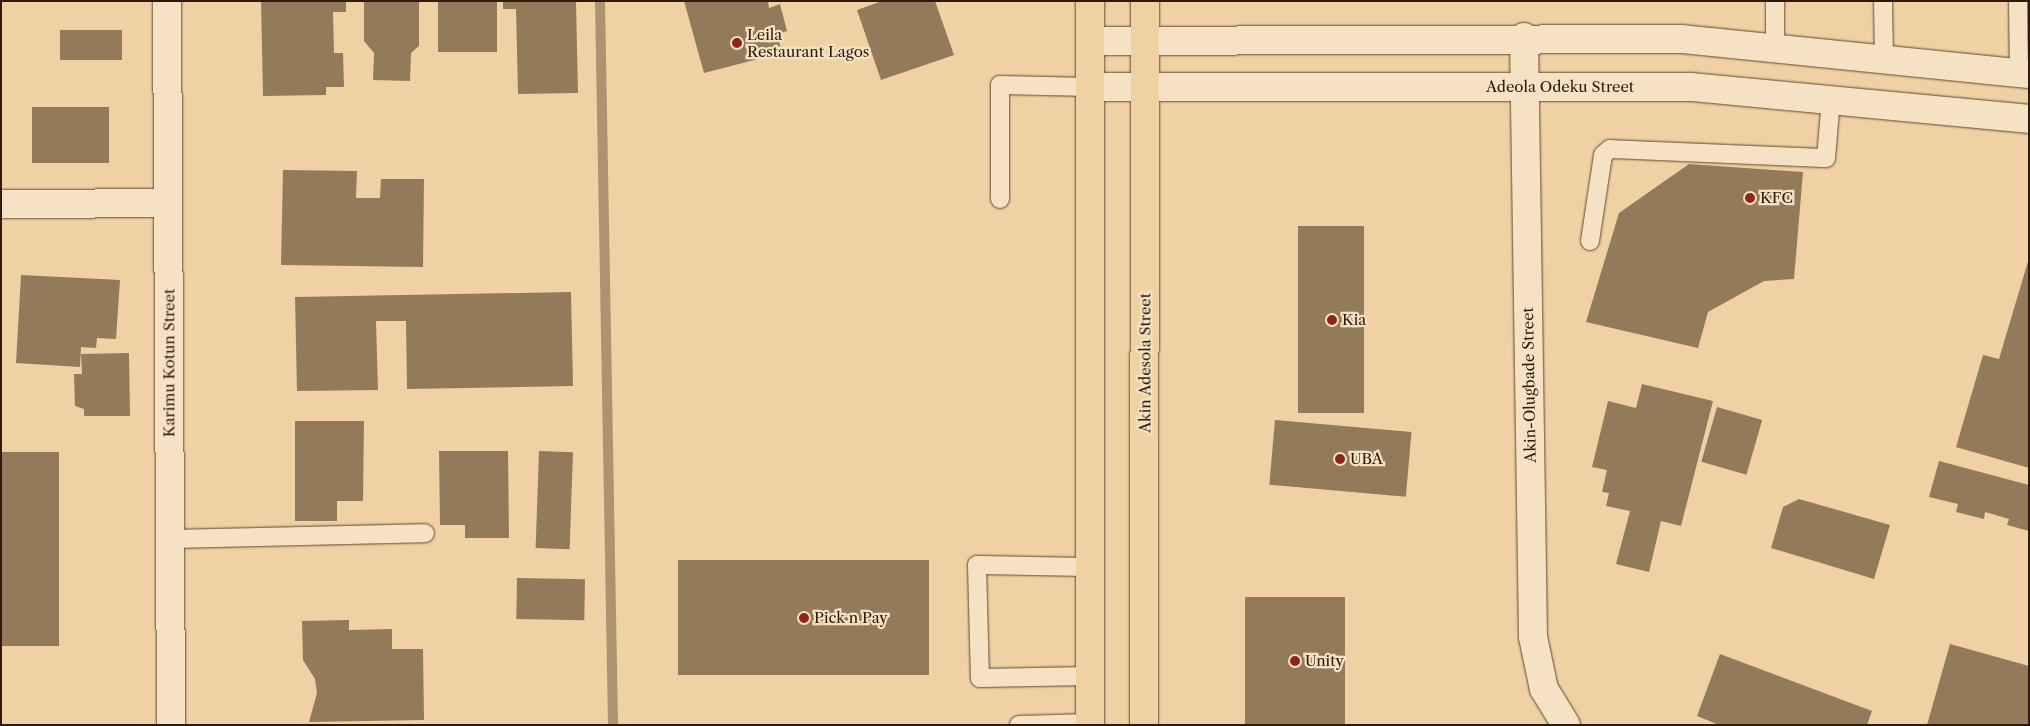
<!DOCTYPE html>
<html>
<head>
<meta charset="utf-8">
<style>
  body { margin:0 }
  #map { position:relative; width:2030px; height:726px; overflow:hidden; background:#f0d1a4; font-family:"Libre Caslon Text",serif }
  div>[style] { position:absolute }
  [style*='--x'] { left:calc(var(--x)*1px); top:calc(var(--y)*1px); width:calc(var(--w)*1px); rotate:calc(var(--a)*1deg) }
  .stream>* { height:10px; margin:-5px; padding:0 5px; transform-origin:5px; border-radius:5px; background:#ae9370 }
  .building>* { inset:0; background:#937a5b; transform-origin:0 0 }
  .roads { filter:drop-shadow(0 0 1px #5e4831) drop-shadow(0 0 1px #5e4831) }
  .lane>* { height:18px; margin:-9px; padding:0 9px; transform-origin:9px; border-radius:9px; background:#f5e1c4 }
  .street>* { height:28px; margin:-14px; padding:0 14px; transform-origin:14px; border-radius:14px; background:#f5e1c4 }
  .secondary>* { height:28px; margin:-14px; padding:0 14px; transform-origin:14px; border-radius:14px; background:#f5e1c4 }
  .primary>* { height:28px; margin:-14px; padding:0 14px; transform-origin:14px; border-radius:14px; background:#f0d1a4 }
  .dots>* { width:14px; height:14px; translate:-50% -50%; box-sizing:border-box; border:2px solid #f5e1c4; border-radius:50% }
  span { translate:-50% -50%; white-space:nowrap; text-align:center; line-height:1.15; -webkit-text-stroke:4.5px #f5e1c4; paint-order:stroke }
  .poi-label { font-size:15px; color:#2e1b0b }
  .left { translate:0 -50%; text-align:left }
  .street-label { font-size:15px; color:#2e1b0b }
  .frame { position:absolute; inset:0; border:2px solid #2e1b0b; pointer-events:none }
</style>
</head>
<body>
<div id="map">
  <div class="stream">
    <i style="--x:600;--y:1;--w:724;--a:88.97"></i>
  </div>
  <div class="building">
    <i style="clip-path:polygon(261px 1px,346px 1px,346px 12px,333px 12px,334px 53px,343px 53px,344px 87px,326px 87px,326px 95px,263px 96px)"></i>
    <i style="clip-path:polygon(364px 1px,419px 1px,419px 46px,411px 53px,410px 81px,373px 80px,374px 53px,364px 41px)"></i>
    <i style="left:438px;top:1px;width:59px;height:51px"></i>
    <i style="clip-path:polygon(503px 1px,576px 1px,578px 93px,518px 94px,516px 9px,503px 9px)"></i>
    <i style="clip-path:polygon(684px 1px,768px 1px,769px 8px,780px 4px,787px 31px,777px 34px,782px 53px,704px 73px)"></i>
    <i style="clip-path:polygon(882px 1px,935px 1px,954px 55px,881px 80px,857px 10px)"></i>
    <i style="left:122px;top:30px;width:30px;height:62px;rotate:90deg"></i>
    <i style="left:109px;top:107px;width:56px;height:77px;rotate:90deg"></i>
    <i style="clip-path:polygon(1689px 164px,1803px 172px,1794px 279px,1764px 281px,1708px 312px,1698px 348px,1586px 322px,1619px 213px)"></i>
    <i style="clip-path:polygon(283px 170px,357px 171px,356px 198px,380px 198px,381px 179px,424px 179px,423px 267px,281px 265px)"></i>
    <i style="left:1298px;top:226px;width:66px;height:187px"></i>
    <i style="clip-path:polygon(2029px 258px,2029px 468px,1956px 447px,1983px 355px,1999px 359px)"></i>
    <i style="clip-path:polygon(21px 275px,120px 280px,116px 339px,97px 338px,96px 348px,81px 347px,80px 367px,16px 363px)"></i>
    <i style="clip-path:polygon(571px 292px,573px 386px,407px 389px,406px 321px,376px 321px,378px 390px,297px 391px,295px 297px)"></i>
    <i style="clip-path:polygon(129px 353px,130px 416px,84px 416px,84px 409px,75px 406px,74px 374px,82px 374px,81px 354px)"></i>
    <i style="clip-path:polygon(1642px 384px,1713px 401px,1681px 526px,1661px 521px,1649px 572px,1616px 564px,1630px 511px,1606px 506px,1609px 493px,1602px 492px,1607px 470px,1592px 467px,1608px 401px,1636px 408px)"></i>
    <i style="left:1717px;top:407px;width:47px;height:57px;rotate:16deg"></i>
    <i style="left:1275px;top:420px;width:137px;height:65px;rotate:5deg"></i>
    <i style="clip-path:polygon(295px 421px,364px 421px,363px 501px,337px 501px,337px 521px,295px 521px)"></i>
    <i style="clip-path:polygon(439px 451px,508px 451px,509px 538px,465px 538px,465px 525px,440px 525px)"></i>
    <i style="left:539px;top:451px;width:34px;height:97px;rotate:2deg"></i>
    <i style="left:1px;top:452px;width:58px;height:194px"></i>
    <i style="clip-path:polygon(1939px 461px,2029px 485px,2029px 531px,2007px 525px,2009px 519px,1985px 512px,1984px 519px,1956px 512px,1958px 504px,1929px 497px)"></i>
    <i style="clip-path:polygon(1799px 499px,1890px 525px,1874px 579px,1771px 548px,1783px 507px)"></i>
    <i style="left:929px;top:560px;width:115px;height:251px;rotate:90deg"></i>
    <i style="left:517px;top:578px;width:68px;height:41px;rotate:1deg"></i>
    <i style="left:1245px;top:597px;width:100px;height:128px"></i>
    <i style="clip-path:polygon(349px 620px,349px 630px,392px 629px,392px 649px,423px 649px,424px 720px,309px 722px,317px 693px,315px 679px,303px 660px,302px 621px)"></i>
    <i style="clip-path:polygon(1950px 644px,2029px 666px,2029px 725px,1927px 725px)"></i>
    <i style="clip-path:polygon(1720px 654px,1872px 711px,1867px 725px,1719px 725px,1697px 716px)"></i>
  </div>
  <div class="roads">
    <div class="lane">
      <i style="--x:1775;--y:1;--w:44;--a:90"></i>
      <i style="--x:1883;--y:1;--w:58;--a:89"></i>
      <i style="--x:2018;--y:1;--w:72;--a:89.2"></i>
      <i style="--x:1000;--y:199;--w:114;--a:-90"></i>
      <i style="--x:1000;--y:85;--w:90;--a:1.3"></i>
      <i style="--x:1590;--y:241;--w:87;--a:-81.4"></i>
      <i style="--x:1603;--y:155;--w:9;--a:-41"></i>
      <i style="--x:1610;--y:149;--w:216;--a:2.4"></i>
      <i style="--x:1826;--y:158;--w:60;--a:-85.2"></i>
      <i style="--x:170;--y:539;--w:255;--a:-1.3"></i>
      <i style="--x:1090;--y:567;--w:113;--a:-179"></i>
      <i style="--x:977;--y:565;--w:113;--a:88.5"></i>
      <i style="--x:980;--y:678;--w:110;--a:-1"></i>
      <i style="--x:1019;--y:725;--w:71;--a:-1.6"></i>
    </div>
    <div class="street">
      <i style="--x:1;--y:204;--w:167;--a:-0.3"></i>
    </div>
    <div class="secondary">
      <i style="--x:167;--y:1;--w:724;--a:89.68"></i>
      <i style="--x:1524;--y:37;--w:600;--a:89.14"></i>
      <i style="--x:1533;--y:637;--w:53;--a:78.1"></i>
      <i style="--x:1544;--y:689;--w:42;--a:58.6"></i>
      <i style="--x:1090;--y:41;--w:592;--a:-0.19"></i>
      <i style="--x:1682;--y:39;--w:349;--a:5.8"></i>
      <i style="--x:1090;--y:87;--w:601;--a:0"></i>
      <i style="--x:1691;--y:87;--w:340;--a:5.4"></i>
    </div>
    <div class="primary">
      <i style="--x:1090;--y:725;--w:724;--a:-90"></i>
      <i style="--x:1144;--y:725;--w:724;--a:-89.92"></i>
    </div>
  </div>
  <div class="dots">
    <i style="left:737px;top:43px;background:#8f2418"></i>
    <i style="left:1750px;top:198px;background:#8f2418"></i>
    <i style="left:1332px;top:320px;background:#8f2418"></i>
    <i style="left:1340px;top:459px;background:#8f2418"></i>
    <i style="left:804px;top:618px;background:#8f2418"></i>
    <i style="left:1295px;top:661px;background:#8f2418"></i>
  </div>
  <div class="poi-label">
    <span class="left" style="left:747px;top:43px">Leila<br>Restaurant Lagos</span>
    <span class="left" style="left:1760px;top:198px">KFC</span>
    <span class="left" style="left:1342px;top:320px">Kia</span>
    <span class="left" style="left:1350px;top:459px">UBA</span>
    <span class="left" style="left:814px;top:618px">Pick n Pay</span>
    <span class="left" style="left:1305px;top:661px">Unity</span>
  </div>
  <div class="street-label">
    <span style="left:1560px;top:87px">Adeola Odeku Street</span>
    <span style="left:169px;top:363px;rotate:-90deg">Karimu Kotun Street</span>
    <span style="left:1145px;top:363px;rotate:-90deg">Akin Adesola Street</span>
    <span style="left:1529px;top:385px;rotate:-91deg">Akin-Olugbade Street</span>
  </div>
  <div class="frame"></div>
</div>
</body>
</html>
